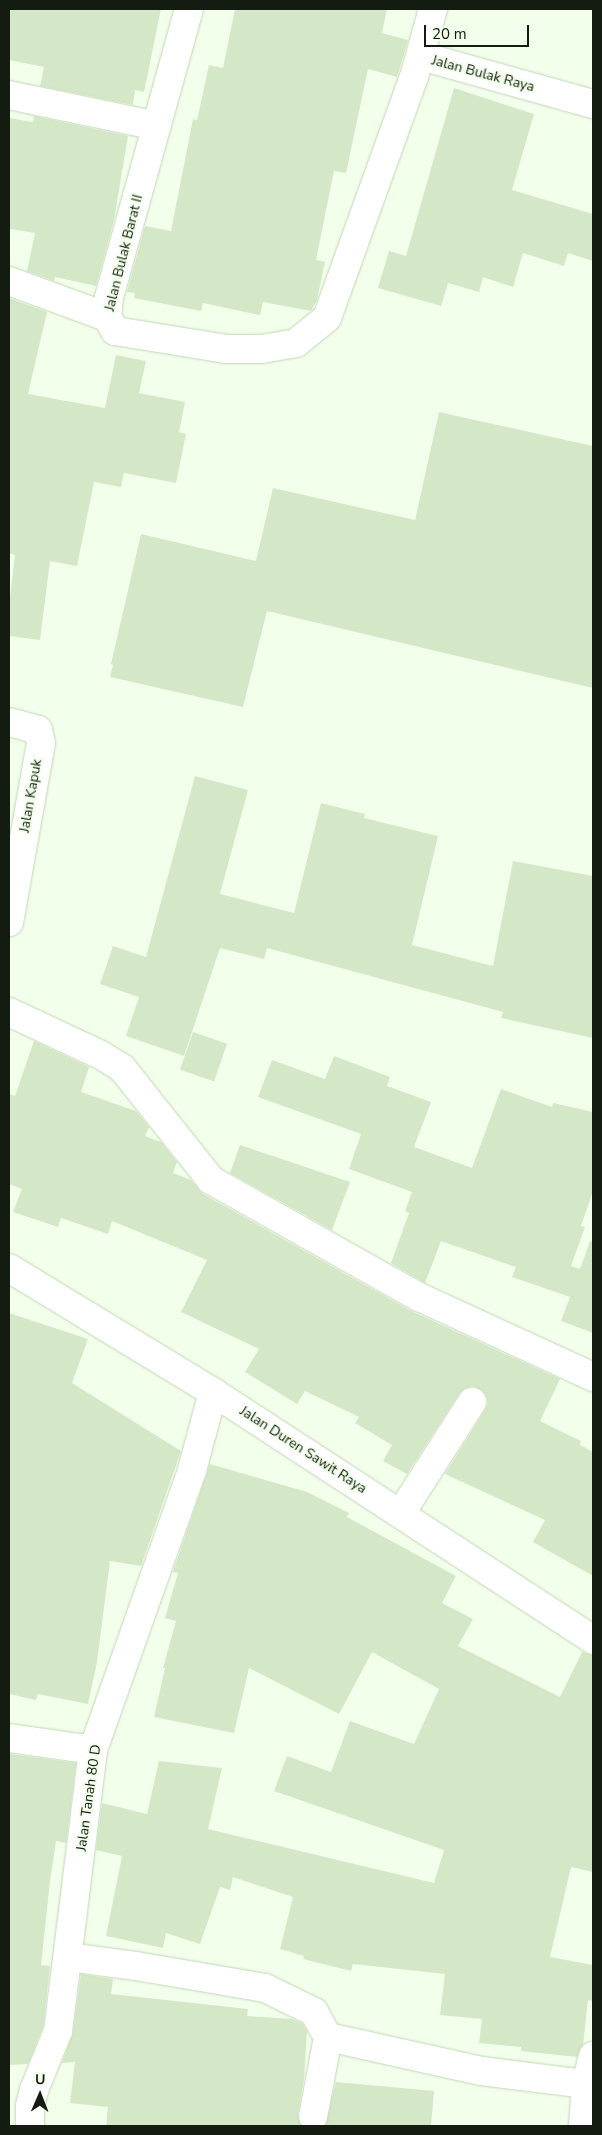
<!DOCTYPE html>
<html>
<head>
<meta charset="utf-8">
<style>
  body { margin:0 }
  #map { position:relative; width:602px; height:2135px; overflow:hidden; background:#f2ffeb; font-family:"Nunito Sans",sans-serif }
  div>[style] { position:absolute }
  [style*='--x'] { left:calc(var(--x)*1px); top:calc(var(--y)*1px); width:calc(var(--w)*1px); rotate:calc(var(--a)*1deg) }
  .building>* { inset:0; background:#d4e8c8; transform-origin:0 0 }
  .roads { filter:drop-shadow(0 0 1px #c2d6b6) drop-shadow(0 0 1px #c2d6b6) }
  .minor>* { height:28px; margin:-14px; padding:0 14px; transform-origin:14px; border-radius:14px; background:#fff }
  .tertiary>* { height:28px; margin:-14px; padding:0 14px; transform-origin:14px; border-radius:14px; background:#fff }
  span { translate:-50% -50%; white-space:nowrap; text-align:center; line-height:1.15; -webkit-text-stroke:4px #f2ffeb; paint-order:stroke }
  .street-label { font-size:14px; color:#141b10 }
  .frame { position:absolute; inset:0; border:10px solid #141b10; pointer-events:none }
  .north { position:absolute; left:15px; top:2070px; width:50px; height:50px; -webkit-text-stroke:4px #f2ffeb; paint-order:stroke; rotate:1deg; font-size:14px; font-weight:700; line-height:20px; text-align:center; color:#141b10 }
  .north::after { content:''; display:block; margin:auto; width:18px; height:22px; background:#141b10; clip-path:polygon(50% 0,100% 100%,50% 72%,0 100%) }
  .scale { position:absolute; left:424px; top:25px; width:105px; height:22px; box-sizing:border-box; border:2px solid #141b10; border-top:0; padding-left:6px; font-size:15px; line-height:18px; white-space:nowrap; color:#141b10; -webkit-text-stroke:4px #f2ffeb; paint-order:stroke }
</style>
</head>
<body>
<div id="map">
  <div class="building">
    <i style="clip-path:polygon(9px 9px,161px 9px,144px 92px,135px 90px,133px 105px,40px 86px,44px 67px,9px 60px)"></i>
    <i style="clip-path:polygon(235px 9px,387px 9px,382px 33px,408px 40px,397px 77px,368px 69px,346px 173px,334px 171px,316px 260px,325px 262px,317px 300px,311px 311px,263px 302px,260px 315px,203px 303px,201px 311px,134px 298px,135px 293px,127px 292px,145px 226px,171px 231px,193px 119px,197px 120px,209px 65px,223px 68px)"></i>
    <i style="clip-path:polygon(454px 88px,534px 114px,512px 190px,593px 214px,593px 261px,568px 253px,564px 266px,523px 253px,513px 287px,483px 277px,479px 292px,448px 283px,441px 306px,378px 288px,389px 251px,406px 256px)"></i>
    <i style="clip-path:polygon(34px 116px,128px 136px,114px 220px,96px 286px,55px 277px,54px 281px,27px 271px,35px 233px,9px 229px,9px 118px,33px 122px)"></i>
    <i style="clip-path:polygon(9px 298px,47px 312px,28px 394px,105px 408px,116px 355px,146px 361px,139px 393px,185px 402px,179px 432px,186px 434px,176px 483px,124px 473px,121px 487px,94px 482px,77px 566px,50px 561px,40px 640px,9px 636px,9px 605px,15px 555px,9px 553px)"></i>
    <i style="clip-path:polygon(439px 412px,593px 446px,593px 688px,267px 611px,243px 707px,110px 677px,113px 665px,111px 664px,141px 534px,256px 561px,273px 488px,415px 520px)"></i>
    <i style="clip-path:polygon(195px 776px,248px 790px,220px 894px,294px 913px,321px 803px,365px 814px,364px 818px,438px 836px,412px 945px,493px 966px,513px 861px,593px 876px,593px 1038px,501px 1018px,503px 1012px,267px 948px,264px 959px,220px 948px,184px 1056px,126px 1036px,139px 997px,100px 984px,113px 946px,146px 957px)"></i>
    <i style="left:193px;top:1032px;width:36px;height:40px;rotate:19deg"></i>
    <i style="clip-path:polygon(34px 1041px,89px 1067px,81px 1092px,136px 1111px,149px 1127px,145px 1136px,161px 1142px,177px 1162px,173px 1173px,191px 1180px,203px 1194px,411px 1311px,560px 1379px,540px 1421px,581px 1441px,580px 1445px,593px 1452px,593px 1576px,533px 1542px,545px 1520px,445px 1474px,485px 1410px,488px 1403px,486px 1395px,480px 1389px,473px 1386px,465px 1388px,459px 1394px,407px 1474px,383px 1461px,392px 1445px,355px 1423px,359px 1417px,305px 1391px,297px 1404px,245px 1372px,259px 1349px,181px 1312px,207px 1260px,112px 1221px,108px 1234px,61px 1218px,58px 1227px,13px 1212px,22px 1189px,9px 1184px,9px 1094px,15px 1096px)"></i>
    <i style="clip-path:polygon(334px 1056px,390px 1077px,387px 1086px,431px 1102px,414px 1147px,472px 1168px,501px 1089px,552px 1107px,553px 1103px,593px 1112px,593px 1191px,581px 1226px,585px 1227px,571px 1266px,580px 1269px,590px 1241px,593px 1242px,593px 1333px,561px 1321px,570px 1297px,512px 1277px,516px 1267px,441px 1241px,425px 1283px,391px 1263px,409px 1213px,405px 1211px,412px 1192px,349px 1169px,361px 1134px,258px 1097px,272px 1060px,325px 1079px)"></i>
    <i style="clip-path:polygon(240px 1145px,350px 1182px,332px 1230px,230px 1173px)"></i>
    <i style="clip-path:polygon(9px 1313px,88px 1339px,72px 1383px,181px 1451px,141px 1566px,110px 1561px,97px 1662px,88px 1704px,38px 1694px,36px 1700px,9px 1694px)"></i>
    <i style="clip-path:polygon(210px 1464px,307px 1492px,349px 1513px,347px 1517px,456px 1576px,442px 1603px,473px 1619px,458px 1646px,560px 1697px,582px 1652px,593px 1655px,593px 1872px,571px 1867px,550px 1957px,593px 1965px,593px 2001px,588px 2000px,583px 2045px,577px 2057px,521px 2051px,521px 2047px,479px 2043px,482px 2019px,440px 2015px,445px 1974px,353px 1964px,351px 1971px,303px 1959px,304px 1956px,280px 1949px,293px 1897px,233px 1877px,230px 1890px,220px 1887px,200px 1944px,166px 1933px,163px 1948px,106px 1936px,122px 1856px,96px 1850px,102px 1803px,147px 1814px,159px 1761px,222px 1768px,208px 1829px,434px 1883px,444px 1850px,274px 1791px,287px 1756px,331px 1772px,350px 1721px,414px 1744px,439px 1689px,372px 1652px,339px 1714px,249px 1668px,234px 1733px,154px 1717px,165px 1668px,163px 1668px,176px 1621px,165px 1618px,178px 1573px,173px 1572px)"></i>
    <i style="clip-path:polygon(9px 1754px,76px 1763px,66px 1843px,56px 1841px,50px 1881px,41px 1965px,50px 1966px,43px 2027px,28px 2064px,9px 2065px)"></i>
    <i style="clip-path:polygon(81px 1974px,113px 1979px,111px 1994px,248px 2009px,247px 2016px,292px 2019px,303px 2024px,307px 2031px,304px 2079px,298px 2114px,301px 2126px,106px 2126px,108px 2107px,70px 2103px,75px 2062px,62px 2063px,73px 2033px)"></i>
    <i style="clip-path:polygon(336px 2082px,434px 2091px,431px 2126px,325px 2126px)"></i>
  </div>
  <div class="roads">
    <div class="minor">
      <i style="--x:189;--y:9;--w:300;--a:105.5"></i>
      <i style="--x:109;--y:298;--w:19;--a:96"></i>
      <i style="--x:107;--y:317;--w:16;--a:60"></i>
      <i style="--x:115;--y:331;--w:112;--a:9.2"></i>
      <i style="--x:226;--y:349;--w:36;--a:0"></i>
      <i style="--x:262;--y:349;--w:35;--a:-10"></i>
      <i style="--x:296;--y:343;--w:40;--a:-39"></i>
      <i style="--x:327;--y:318;--w:256;--a:-70.2"></i>
      <i style="--x:414;--y:77;--w:71;--a:-74.4"></i>
      <i style="--x:421;--y:56;--w:179;--a:15.6"></i>
      <i style="--x:9;--y:95;--w:151;--a:11.8"></i>
      <i style="--x:9;--y:281;--w:104;--a:20.2"></i>
      <i style="--x:9;--y:722;--w:30;--a:15"></i>
      <i style="--x:38;--y:730;--w:13;--a:77"></i>
      <i style="--x:41;--y:743;--w:182;--a:100.1"></i>
      <i style="--x:9;--y:1012;--w:102;--a:25.1"></i>
      <i style="--x:101;--y:1055;--w:25;--a:32"></i>
      <i style="--x:122;--y:1068;--w:143;--a:51.5"></i>
      <i style="--x:211;--y:1180;--w:239;--a:29.4"></i>
      <i style="--x:419;--y:1297;--w:192;--a:24.7"></i>
      <i style="--x:401;--y:1513;--w:132;--a:-57.4"></i>
      <i style="--x:9;--y:1738;--w:85;--a:8.1"></i>
      <i style="--x:68;--y:1957;--w:69;--a:7.5"></i>
      <i style="--x:136;--y:1966;--w:131;--a:9.7"></i>
      <i style="--x:265;--y:1988;--w:55;--a:26.1"></i>
      <i style="--x:314;--y:2012;--w:29;--a:61"></i>
      <i style="--x:328;--y:2037;--w:81;--a:100.6"></i>
      <i style="--x:328;--y:2037;--w:157;--a:12.5"></i>
      <i style="--x:481;--y:2071;--w:106;--a:7.1"></i>
      <i style="--x:30;--y:2126;--w:20;--a:-90"></i>
      <i style="--x:30;--y:2106;--w:16;--a:-76"></i>
      <i style="--x:34;--y:2090;--w:64;--a:-67.9"></i>
      <i style="--x:58;--y:2031;--w:283;--a:-82.9"></i>
      <i style="--x:93;--y:1750;--w:297;--a:-70.5"></i>
      <i style="--x:192;--y:1470;--w:81;--a:-74.9"></i>
      <i style="--x:583;--y:2126;--w:42;--a:-85.9"></i>
      <i style="--x:586;--y:2084;--w:29;--a:-76"></i>
    </div>
    <div class="tertiary">
      <i style="--x:9;--y:1268;--w:239;--a:31.3"></i>
      <i style="--x:213;--y:1392;--w:454;--a:33.1"></i>
    </div>
  </div>
  <div class="street-label">
    <span style="left:483px;top:74px;rotate:15deg">Jalan Bulak Raya</span>
    <span style="left:124px;top:253px;rotate:-76deg">Jalan Bulak Barat II</span>
    <span style="left:31px;top:796px;rotate:-80deg">Jalan Kapuk</span>
    <span style="left:303px;top:1450px;rotate:33deg">Jalan Duren Sawit Raya</span>
    <span style="left:89px;top:1798px;rotate:-82deg">Jalan Tanah 80 D</span>
  </div>
  <div class="frame"></div>
  <div class="north">U</div>
  <div class="scale">20 m</div>
</div>
</body>
</html>
